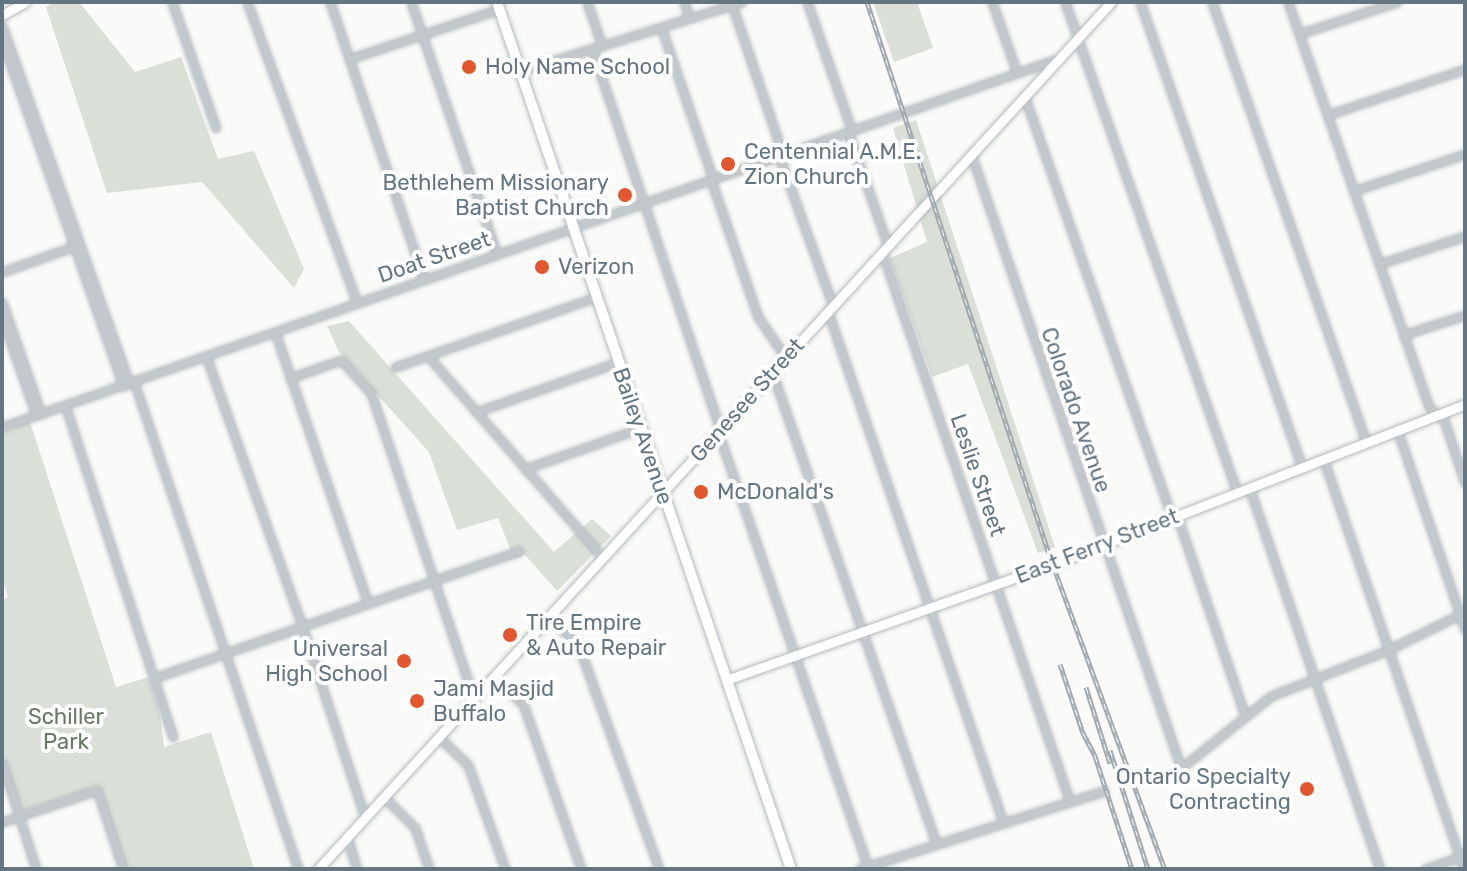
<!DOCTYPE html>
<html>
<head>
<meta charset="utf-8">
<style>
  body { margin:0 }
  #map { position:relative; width:1467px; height:871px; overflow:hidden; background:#fafaf8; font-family:Rubik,sans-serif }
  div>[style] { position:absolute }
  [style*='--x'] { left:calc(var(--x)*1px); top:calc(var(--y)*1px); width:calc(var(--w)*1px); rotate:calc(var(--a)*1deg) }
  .green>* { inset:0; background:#dadfd7 }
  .roads { filter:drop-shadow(0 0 2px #b3babf) drop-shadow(0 0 2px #b3babf) }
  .street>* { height:7px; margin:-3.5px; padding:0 3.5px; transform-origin:3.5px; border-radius:3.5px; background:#c3c8cc }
  .secondary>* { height:9px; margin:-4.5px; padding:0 4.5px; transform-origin:4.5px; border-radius:4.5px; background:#fff }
  .primary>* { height:10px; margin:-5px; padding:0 5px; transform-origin:5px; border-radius:5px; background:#fff }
  .rail>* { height:5px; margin-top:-2.5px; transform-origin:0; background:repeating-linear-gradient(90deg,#fff 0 6px,#a2aab0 0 12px); box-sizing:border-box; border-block:2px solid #a2aab0 }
  .dots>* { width:22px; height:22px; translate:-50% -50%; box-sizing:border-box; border:4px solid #fff; border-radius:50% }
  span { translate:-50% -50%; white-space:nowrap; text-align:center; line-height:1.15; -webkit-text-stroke:8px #fff; paint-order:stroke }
  .poi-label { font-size:22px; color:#657683 }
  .left { translate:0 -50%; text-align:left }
  .right { translate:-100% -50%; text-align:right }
  .street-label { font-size:22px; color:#657683 }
  .park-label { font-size:22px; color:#687a64 }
  .frame { position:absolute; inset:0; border:4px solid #657683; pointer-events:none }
</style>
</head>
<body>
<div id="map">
  <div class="green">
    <i style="clip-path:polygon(55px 2px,79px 2px,135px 72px,181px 57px,218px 159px,254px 151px,304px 269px,294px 288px,202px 182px,107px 193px,46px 7px)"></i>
    <i style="clip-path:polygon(873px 2px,917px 2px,933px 48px,894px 62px)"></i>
    <i style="clip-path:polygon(916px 120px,1055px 547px,1038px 553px,968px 364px,932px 377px,890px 258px,927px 242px,893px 128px)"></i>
    <i style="clip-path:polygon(349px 321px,554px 552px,592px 519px,611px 536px,557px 591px,525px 555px,514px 559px,498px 518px,457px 530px,429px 452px,339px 352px,327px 326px)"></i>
    <i style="clip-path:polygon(30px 422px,116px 687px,149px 677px,160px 715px,164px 747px,211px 732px,254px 869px,127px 869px,99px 786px,22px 811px,2px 750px,2px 600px,8px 597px,2px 578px,2px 433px)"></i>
  </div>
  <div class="roads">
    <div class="street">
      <i style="--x:172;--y:2;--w:133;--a:70.8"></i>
      <i style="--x:247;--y:2;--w:320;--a:69.9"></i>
      <i style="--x:330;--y:2;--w:293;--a:71.3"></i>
      <i style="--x:411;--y:2;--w:266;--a:71.2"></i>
      <i style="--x:587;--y:2;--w:46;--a:71.2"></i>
      <i style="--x:684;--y:2;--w:17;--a:73"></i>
      <i style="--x:807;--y:2;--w:137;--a:70.8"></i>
      <i style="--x:992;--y:2;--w:75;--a:70.6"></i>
      <i style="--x:1065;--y:2;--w:519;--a:70.66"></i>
      <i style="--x:1140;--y:2;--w:491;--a:70.8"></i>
      <i style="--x:1212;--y:2;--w:465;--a:70.7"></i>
      <i style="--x:1288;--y:2;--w:429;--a:70.8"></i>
      <i style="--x:1429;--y:407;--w:20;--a:41"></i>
      <i style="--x:1444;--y:420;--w:66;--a:71.6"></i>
      <i style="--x:732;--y:5;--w:158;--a:71.2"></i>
      <i style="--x:2;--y:26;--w:379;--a:70.4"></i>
      <i style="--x:661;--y:27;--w:161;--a:71.1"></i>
      <i style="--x:1299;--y:34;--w:103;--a:-18.1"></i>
      <i style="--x:2;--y:40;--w:367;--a:70.7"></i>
      <i style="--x:592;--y:49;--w:401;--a:71.4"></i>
      <i style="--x:349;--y:59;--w:158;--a:-18.4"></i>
      <i style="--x:520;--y:71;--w:232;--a:-17.3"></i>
      <i style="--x:1024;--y:95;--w:448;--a:70.7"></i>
      <i style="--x:1327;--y:115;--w:145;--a:-18.4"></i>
      <i style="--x:848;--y:132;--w:121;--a:70.7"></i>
      <i style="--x:971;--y:154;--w:649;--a:71.12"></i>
      <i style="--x:1181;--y:768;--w:115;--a:-38.7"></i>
      <i style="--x:1271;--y:696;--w:126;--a:-21.5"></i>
      <i style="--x:1388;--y:650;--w:86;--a:-26.3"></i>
      <i style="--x:779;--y:156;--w:159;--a:70.2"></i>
      <i style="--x:711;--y:180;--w:145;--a:71.1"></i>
      <i style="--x:758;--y:317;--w:50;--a:55.7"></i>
      <i style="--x:1353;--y:191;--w:118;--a:-18.3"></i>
      <i style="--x:882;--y:252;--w:581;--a:71.13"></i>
      <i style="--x:1379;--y:264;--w:90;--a:-18"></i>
      <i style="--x:2;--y:272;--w:77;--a:-19.6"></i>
      <i style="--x:2;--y:302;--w:119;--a:70.8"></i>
      <i style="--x:828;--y:312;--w:539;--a:71.06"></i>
      <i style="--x:2;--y:318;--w:103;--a:70.7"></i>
      <i style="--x:275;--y:332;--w:287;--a:71.1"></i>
      <i style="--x:1403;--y:335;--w:65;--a:-17.9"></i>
      <i style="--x:206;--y:356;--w:287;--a:70.4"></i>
      <i style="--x:302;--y:626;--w:202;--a:71.8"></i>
      <i style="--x:428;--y:356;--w:267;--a:49.1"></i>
      <i style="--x:395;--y:367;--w:213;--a:-19.2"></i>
      <i style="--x:772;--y:372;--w:499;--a:70.8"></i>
      <i style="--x:290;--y:378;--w:54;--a:-19.4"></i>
      <i style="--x:341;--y:360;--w:45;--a:47.7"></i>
      <i style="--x:371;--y:393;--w:323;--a:71.4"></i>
      <i style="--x:134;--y:382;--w:514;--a:71.39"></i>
      <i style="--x:65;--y:405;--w:349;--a:72"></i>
      <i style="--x:476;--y:412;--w:151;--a:-19.4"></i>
      <i style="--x:2;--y:427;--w:1117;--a:-19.23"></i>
      <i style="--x:1397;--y:429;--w:212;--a:71.3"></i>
      <i style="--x:718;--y:432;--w:458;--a:71"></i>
      <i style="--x:1323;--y:458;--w:435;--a:71.1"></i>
      <i style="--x:525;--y:469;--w:123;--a:-19.5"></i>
      <i style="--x:1249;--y:487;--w:404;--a:71.1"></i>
      <i style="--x:1177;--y:516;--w:211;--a:71.2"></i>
      <i style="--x:548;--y:617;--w:40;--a:42"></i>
      <i style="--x:578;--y:644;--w:236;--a:70.2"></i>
      <i style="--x:493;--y:677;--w:40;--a:42"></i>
      <i style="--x:523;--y:704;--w:175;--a:70.6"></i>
      <i style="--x:154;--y:678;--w:386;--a:-19.2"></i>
      <i style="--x:439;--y:737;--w:40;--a:44"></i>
      <i style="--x:468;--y:765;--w:110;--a:70.4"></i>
      <i style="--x:2;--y:762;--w:112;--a:72.4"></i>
      <i style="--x:384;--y:797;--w:44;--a:45"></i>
      <i style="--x:415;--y:828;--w:43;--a:71.1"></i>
      <i style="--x:2;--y:822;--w:100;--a:-18.6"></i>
      <i style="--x:97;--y:790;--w:83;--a:71.8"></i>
      <i style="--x:347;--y:837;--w:34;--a:73"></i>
      <i style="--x:859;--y:869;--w:257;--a:-17.7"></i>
      <i style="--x:1425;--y:869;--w:42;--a:-19.3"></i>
    </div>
    <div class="secondary">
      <i style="--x:2;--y:15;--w:26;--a:-29"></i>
      <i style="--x:726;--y:680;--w:342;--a:-19.5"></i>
      <i style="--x:1048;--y:566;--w:447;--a:-21.2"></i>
      <i style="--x:318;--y:869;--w:1175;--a:-47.55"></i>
    </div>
    <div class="primary">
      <i style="--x:497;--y:2;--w:915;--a:71.27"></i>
    </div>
  </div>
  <div class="rail">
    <i style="--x:867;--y:2;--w:584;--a:71.75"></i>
    <i style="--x:1050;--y:557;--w:333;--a:69.8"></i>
    <i style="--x:1060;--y:664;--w:73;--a:71.6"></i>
    <i style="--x:1083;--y:733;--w:26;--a:62"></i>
    <i style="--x:1095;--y:756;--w:119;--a:71.9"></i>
    <i style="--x:1086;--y:687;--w:80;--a:72.5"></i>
    <i style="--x:1110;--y:750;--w:125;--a:72.3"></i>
  </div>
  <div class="dots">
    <i style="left:469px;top:67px;background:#e4572e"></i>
    <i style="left:728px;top:164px;background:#e4572e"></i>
    <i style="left:625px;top:195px;background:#e4572e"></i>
    <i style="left:542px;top:267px;background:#e4572e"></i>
    <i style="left:701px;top:492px;background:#e4572e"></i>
    <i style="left:510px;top:635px;background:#e4572e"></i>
    <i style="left:404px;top:661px;background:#e4572e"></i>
    <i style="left:417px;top:701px;background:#e4572e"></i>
    <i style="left:1307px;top:789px;background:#e4572e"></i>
  </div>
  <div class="poi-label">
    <span class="left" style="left:485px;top:67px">Holy Name School</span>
    <span class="left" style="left:744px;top:164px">Centennial A.M.E.<br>Zion Church</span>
    <span class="right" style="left:609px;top:195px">Bethlehem Missionary<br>Baptist Church</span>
    <span class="left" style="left:558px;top:267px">Verizon</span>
    <span class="left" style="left:717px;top:492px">McDonald's</span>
    <span class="left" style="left:526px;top:635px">Tire Empire<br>&amp; Auto Repair</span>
    <span class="right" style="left:388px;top:661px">Universal<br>High School</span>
    <span class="left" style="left:433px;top:701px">Jami Masjid<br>Buffalo</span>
    <span class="right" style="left:1291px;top:789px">Ontario Specialty<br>Contracting</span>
  </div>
  <div class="street-label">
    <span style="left:434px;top:257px;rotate:-19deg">Doat Street</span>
    <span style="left:747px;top:400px;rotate:-48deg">Genesee Street</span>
    <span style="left:1076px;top:410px;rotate:71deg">Colorado Avenue</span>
    <span style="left:643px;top:436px;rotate:71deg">Bailey Avenue</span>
    <span style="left:978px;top:475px;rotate:71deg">Leslie Street</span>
    <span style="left:1097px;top:546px;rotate:-21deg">East Ferry Street</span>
  </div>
  <div class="park-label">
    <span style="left:66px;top:729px">Schiller<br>Park</span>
  </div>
  <div class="frame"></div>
</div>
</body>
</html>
